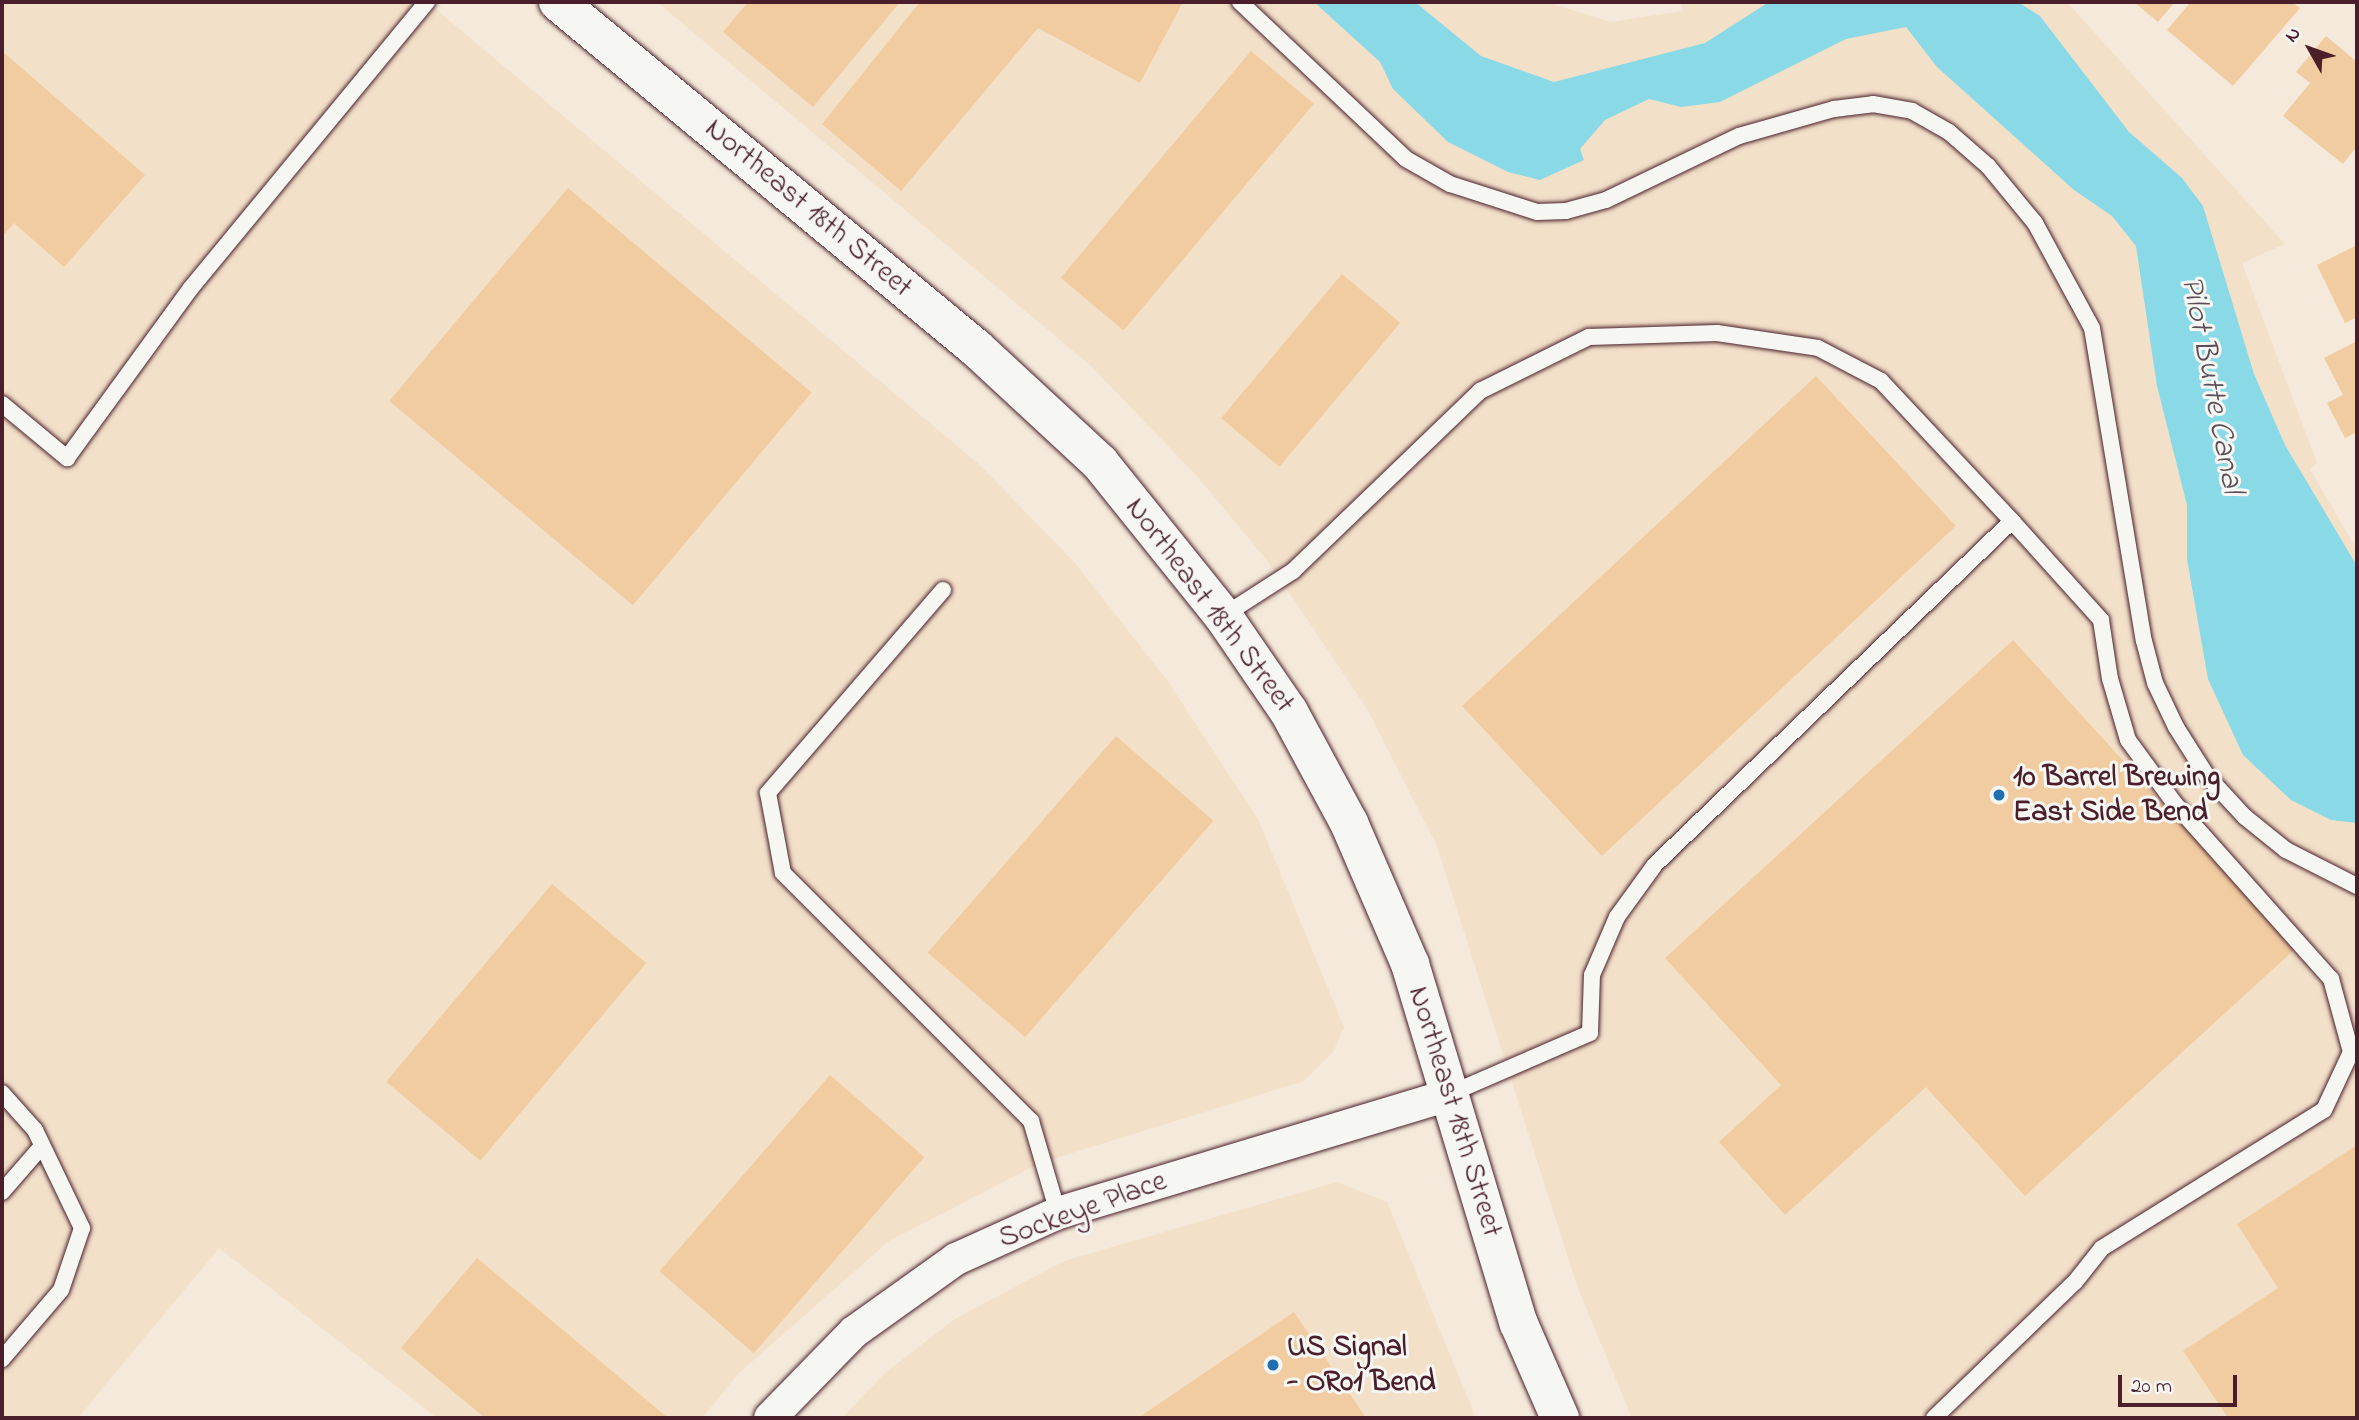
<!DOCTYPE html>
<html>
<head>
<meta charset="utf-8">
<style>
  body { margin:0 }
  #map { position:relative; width:2359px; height:1420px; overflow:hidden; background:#f4e9da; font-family:"Indie Flower",sans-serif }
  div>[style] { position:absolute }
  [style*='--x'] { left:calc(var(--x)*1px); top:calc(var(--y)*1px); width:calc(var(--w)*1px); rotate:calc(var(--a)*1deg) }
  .built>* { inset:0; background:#f3e0c9 }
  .water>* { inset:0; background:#8ad9e7 }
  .building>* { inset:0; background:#f1cca1; transform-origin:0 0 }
  .roads { filter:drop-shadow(0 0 2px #4a1f2b) drop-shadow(0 0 2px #4a1f2b) }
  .service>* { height:16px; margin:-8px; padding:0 8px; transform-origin:8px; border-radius:8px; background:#f6f6f2 }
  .minor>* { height:32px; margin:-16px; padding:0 16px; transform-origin:16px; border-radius:16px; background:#f6f6f2 }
  .tertiary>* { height:38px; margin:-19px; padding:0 19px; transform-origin:19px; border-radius:19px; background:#f6f6f2 }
  .dots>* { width:19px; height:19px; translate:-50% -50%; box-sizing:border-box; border:4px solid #f6f6f2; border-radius:50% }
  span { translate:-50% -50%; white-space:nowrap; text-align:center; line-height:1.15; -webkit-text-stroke:6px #f6f6f2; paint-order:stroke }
  .street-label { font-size:30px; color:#4a1f2b }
  .poi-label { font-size:30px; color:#4a1f2b; font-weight:700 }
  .left { translate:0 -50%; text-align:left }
  .water-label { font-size:32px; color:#5a4e5a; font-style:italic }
  .frame { position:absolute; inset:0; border:4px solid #4a1f2b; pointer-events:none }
  .north { position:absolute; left:2275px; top:14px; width:70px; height:70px; -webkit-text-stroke:5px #f6f6f2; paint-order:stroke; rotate:310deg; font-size:19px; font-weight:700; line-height:28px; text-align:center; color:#4a1f2b }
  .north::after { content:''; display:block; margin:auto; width:24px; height:32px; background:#4a1f2b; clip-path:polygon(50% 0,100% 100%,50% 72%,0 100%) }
  .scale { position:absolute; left:2118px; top:1375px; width:119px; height:32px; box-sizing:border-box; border:4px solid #4a1f2b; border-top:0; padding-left:9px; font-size:21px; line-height:24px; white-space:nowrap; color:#4a1f2b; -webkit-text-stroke:5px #f6f6f2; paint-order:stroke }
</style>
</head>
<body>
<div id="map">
  <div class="built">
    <i style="clip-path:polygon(2px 2px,427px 2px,980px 465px,1074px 562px,1167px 680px,1258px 819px,1344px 1027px,1333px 1052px,1304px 1081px,1040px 1163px,889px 1241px,739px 1373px,702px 1418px,437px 1418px,219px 1248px,78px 1418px,2px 1418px)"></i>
    <i style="clip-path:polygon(657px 2px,1547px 2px,1610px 22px,1683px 11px,1681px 2px,2067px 2px,2285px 244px,2242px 263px,2317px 463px,2310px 469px,2357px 550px,2357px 1418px,1632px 1418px,1577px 1286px,1436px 844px,1367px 709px,1270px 564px,1196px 475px,1091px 366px)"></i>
    <i style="clip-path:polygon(1337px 1182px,1387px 1202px,1476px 1418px,842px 1418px,886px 1372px,955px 1319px,1064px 1261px)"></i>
  </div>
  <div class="water">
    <i style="clip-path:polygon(1314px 2px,1415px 2px,1481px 56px,1554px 82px,1705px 43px,1769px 2px,2018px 2px,2040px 16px,2129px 132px,2182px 178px,2203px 206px,2254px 374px,2285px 445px,2357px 566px,2357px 823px,2331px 820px,2291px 800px,2243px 755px,2208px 679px,2187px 559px,2187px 505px,2157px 386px,2136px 246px,2112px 216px,2074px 190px,1937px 67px,1906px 27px,1846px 39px,1720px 102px,1681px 107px,1649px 99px,1605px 120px,1580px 149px,1584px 160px,1540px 180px,1508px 172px,1448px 142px,1393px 89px,1380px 62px)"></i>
  </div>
  <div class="building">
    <i style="clip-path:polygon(748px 2px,900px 2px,813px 107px,723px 32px)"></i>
    <i style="clip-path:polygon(920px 2px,1183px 2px,1140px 83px,1038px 28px,901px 191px,822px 124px)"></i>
    <i style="clip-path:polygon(2134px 2px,2175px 2px,2158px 22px)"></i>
    <i style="clip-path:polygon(2191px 2px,2292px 2px,2300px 8px,2233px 86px,2167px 30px)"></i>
    <i style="clip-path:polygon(2326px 36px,2357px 62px,2357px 146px,2343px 164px,2283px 116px,2310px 83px,2296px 72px)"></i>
    <i style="clip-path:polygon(2px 51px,145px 175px,64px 267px,14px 223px,2px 237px)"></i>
    <i style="left:1251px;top:51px;width:82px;height:296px;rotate:40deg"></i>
    <i style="left:568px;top:188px;width:318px;height:278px;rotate:40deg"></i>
    <i style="clip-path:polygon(2357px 245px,2357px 317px,2345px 323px,2317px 265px)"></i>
    <i style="left:1342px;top:274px;width:76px;height:188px;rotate:40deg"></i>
    <i style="clip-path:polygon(2357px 341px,2357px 432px,2345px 438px,2327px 403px,2343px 395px,2324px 358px)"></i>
    <i style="left:1816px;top:376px;width:205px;height:484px;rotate:47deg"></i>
    <i style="clip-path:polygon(2013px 640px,2295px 949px,2025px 1196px,1926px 1087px,1785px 1215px,1719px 1142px,1781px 1085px,1665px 958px)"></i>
    <i style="left:1116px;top:736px;width:129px;height:287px;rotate:41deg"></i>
    <i style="left:552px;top:884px;width:123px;height:258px;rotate:40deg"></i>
    <i style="left:830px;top:1075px;width:125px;height:260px;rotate:41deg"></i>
    <i style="clip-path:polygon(2357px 1145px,2357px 1418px,2228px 1418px,2183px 1351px,2278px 1288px,2237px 1224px)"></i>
    <i style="clip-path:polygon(477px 1258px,668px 1418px,485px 1418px,401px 1348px)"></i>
    <i style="clip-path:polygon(1294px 1312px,1366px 1418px,1138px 1418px)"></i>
  </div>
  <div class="roads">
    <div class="service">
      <i style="--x:1240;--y:2;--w:228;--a:43.4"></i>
      <i style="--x:1406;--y:159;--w:51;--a:29.6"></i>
      <i style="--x:1450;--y:184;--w:91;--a:17.8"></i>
      <i style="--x:1537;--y:212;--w:29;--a:-2"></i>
      <i style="--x:1566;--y:211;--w:41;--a:-15.4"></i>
      <i style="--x:1606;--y:200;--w:148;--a:-25.7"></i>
      <i style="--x:1739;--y:136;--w:99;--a:-15.9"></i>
      <i style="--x:1834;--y:109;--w:39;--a:-7"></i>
      <i style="--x:1873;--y:104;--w:40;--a:10"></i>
      <i style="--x:1912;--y:111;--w:43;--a:29.6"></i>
      <i style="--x:1949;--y:132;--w:52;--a:41.1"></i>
      <i style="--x:1988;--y:166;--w:74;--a:50.5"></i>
      <i style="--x:2035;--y:223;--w:119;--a:61.5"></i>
      <i style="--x:2092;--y:328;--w:317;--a:80.6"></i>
      <i style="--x:2144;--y:641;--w:43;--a:75.3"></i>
      <i style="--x:2155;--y:683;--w:49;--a:64.5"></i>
      <i style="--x:2176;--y:727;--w:58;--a:57.7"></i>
      <i style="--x:2207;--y:776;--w:56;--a:47.2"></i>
      <i style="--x:2245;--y:817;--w:53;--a:38.8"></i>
      <i style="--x:2286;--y:850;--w:80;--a:26.9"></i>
      <i style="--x:2;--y:404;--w:85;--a:39.7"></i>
      <i style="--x:67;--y:458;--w:210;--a:-53.9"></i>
      <i style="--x:191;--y:288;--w:371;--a:-50.5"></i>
      <i style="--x:943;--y:590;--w:268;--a:130.8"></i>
      <i style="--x:768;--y:793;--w:81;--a:79.4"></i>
      <i style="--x:783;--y:873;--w:351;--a:45"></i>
      <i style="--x:1031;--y:1121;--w:96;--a:73.6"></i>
      <i style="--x:1223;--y:616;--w:83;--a:-32.7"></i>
      <i style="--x:1293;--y:571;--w:260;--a:-43.9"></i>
      <i style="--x:1480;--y:391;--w:122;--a:-26.4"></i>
      <i style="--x:1589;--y:337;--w:128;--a:-1.8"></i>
      <i style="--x:1717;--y:333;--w:102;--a:8.4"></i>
      <i style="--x:1818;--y:348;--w:71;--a:27.6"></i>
      <i style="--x:1881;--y:381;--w:192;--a:46.9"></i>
      <i style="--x:2012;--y:521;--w:497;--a:136.1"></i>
      <i style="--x:1654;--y:866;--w:63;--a:126"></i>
      <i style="--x:1617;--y:917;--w:63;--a:113.3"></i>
      <i style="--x:1592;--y:975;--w:58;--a:92"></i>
      <i style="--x:1590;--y:1033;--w:153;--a:156.5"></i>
      <i style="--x:2;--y:1093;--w:50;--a:48.3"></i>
      <i style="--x:35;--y:1130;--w:109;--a:64.4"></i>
      <i style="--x:82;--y:1228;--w:65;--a:108.7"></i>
      <i style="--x:61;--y:1290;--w:91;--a:130.5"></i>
      <i style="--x:2;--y:1192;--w:61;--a:-49"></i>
      <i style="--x:1934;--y:1418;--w:196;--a:-44"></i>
      <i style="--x:2075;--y:1282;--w:43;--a:-51.5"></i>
      <i style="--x:2102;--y:1248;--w:261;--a:-31.9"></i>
      <i style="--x:2324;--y:1110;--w:64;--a:-65"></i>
      <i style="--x:2351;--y:1052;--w:76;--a:-105.3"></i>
      <i style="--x:2331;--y:979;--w:234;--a:-131.7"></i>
      <i style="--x:2175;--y:804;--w:79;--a:-126.3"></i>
      <i style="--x:2128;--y:740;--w:64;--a:-106.4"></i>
      <i style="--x:2110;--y:679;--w:60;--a:-98.7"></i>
      <i style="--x:2101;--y:620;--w:133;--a:-132"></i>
    </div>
    <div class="minor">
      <i style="--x:770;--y:1418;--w:120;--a:-45.7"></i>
      <i style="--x:854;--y:1332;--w:125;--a:-35.6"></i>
      <i style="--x:956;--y:1259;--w:112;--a:-24.3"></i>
      <i style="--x:1058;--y:1213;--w:407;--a:-16.8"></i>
    </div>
    <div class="tertiary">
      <i style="--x:558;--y:2;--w:543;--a:39.62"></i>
      <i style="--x:976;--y:348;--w:169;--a:42.8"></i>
      <i style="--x:1100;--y:463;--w:196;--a:51.2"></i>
      <i style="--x:1223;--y:616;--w:116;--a:55.5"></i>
      <i style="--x:1289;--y:712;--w:126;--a:61.6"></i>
      <i style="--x:1349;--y:823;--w:154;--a:66.6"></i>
      <i style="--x:1410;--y:964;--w:376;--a:73.2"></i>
      <i style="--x:1519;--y:1324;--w:103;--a:66.4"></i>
    </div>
  </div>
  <div class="dots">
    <i style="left:1999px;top:795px;background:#1f6fb2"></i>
    <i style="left:1273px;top:1365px;background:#1f6fb2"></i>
  </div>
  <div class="street-label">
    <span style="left:808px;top:209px;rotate:40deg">Northeast 18th Street</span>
    <span style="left:1209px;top:606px;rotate:53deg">Northeast 18th Street</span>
    <span style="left:1454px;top:1112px;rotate:73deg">Northeast 18th Street</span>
    <span style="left:1083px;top:1211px;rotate:-20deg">Sockeye Place</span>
  </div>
  <div class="poi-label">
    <span class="left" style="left:2013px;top:795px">10 Barrel Brewing<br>East Side Bend</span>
    <span class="left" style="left:1287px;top:1365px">US Signal<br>- OR01 Bend</span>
  </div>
  <div class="water-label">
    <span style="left:2210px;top:385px;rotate:79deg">Pilot Butte Canal</span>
  </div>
  <div class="frame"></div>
  <div class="north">N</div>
  <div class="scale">20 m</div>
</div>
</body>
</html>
